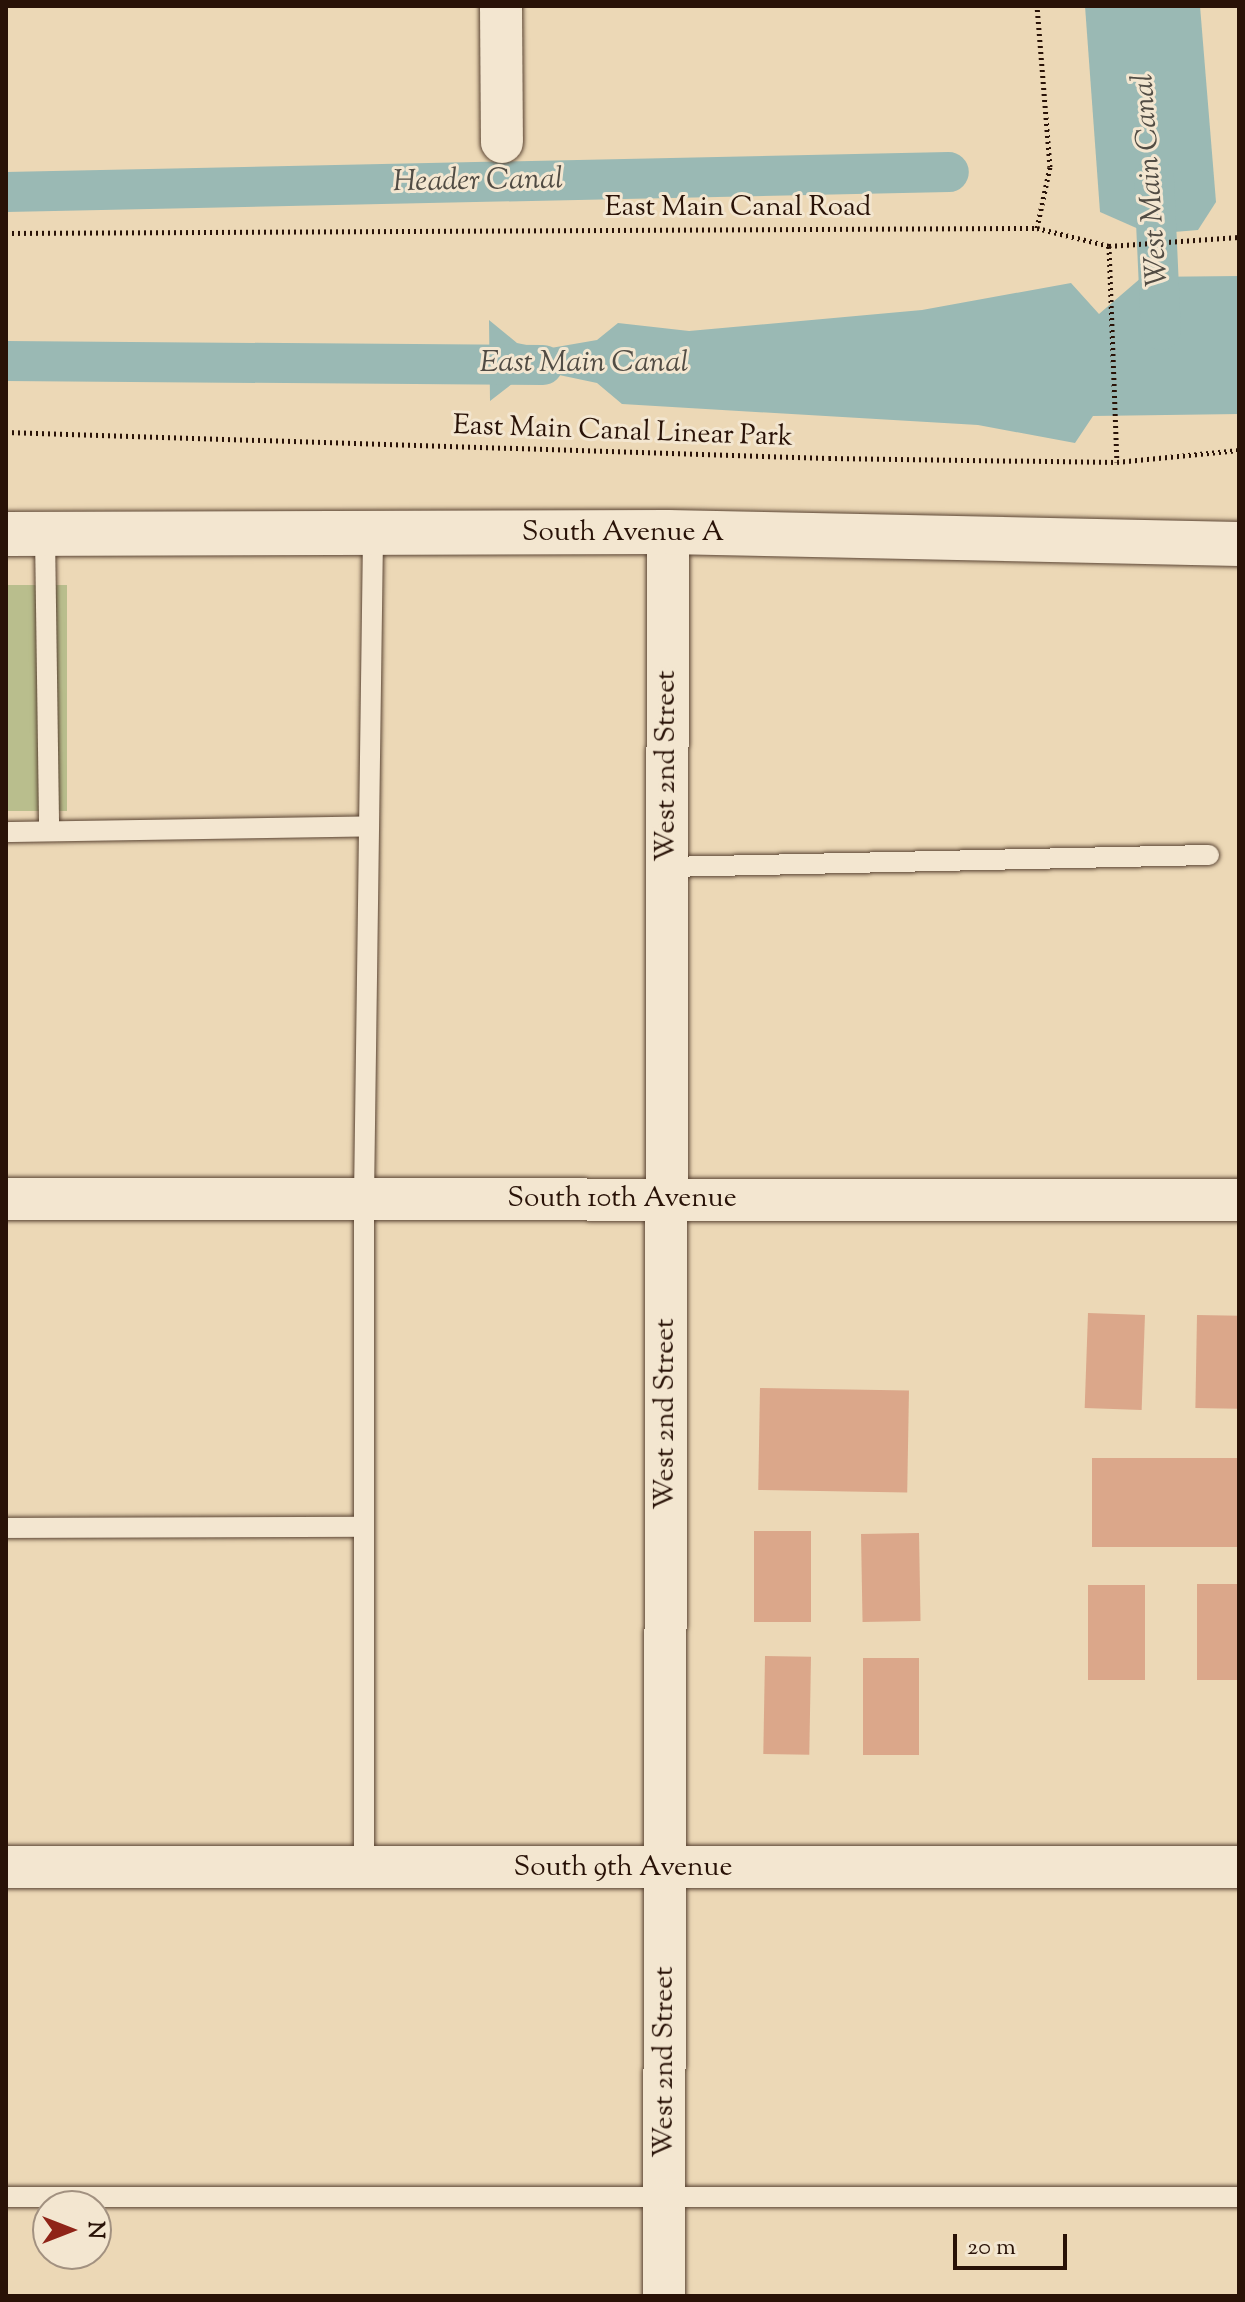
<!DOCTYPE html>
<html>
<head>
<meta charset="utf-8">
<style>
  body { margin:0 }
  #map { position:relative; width:1245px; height:2302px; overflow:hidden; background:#ecd8b6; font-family:"Sorts Mill Goudy",serif }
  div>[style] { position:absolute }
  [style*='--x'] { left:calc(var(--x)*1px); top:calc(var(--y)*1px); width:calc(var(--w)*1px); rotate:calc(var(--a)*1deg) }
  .green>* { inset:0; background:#b9be8d; transform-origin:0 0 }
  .water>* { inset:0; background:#9ab9b4 }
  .canal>* { height:40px; margin:-20px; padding:0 20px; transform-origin:20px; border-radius:20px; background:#9ab9b4 }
  .building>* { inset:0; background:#dba78a; transform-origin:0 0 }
  .path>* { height:5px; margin-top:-2.5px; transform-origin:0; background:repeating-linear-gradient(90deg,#291207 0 2px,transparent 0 6px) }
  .roads { filter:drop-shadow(0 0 2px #5a4433) drop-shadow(0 0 2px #5a4433) }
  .service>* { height:20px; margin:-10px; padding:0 10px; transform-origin:10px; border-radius:10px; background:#f3e6d0 }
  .minor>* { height:42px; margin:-21px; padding:0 21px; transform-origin:21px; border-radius:21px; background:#f3e6d0 }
  .secondary>* { height:44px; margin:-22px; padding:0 22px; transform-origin:22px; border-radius:22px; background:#f3e6d0 }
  span { translate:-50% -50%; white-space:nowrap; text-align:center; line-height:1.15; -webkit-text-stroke:6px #f3e6d0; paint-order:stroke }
  .street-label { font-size:28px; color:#291207 }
  .water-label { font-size:30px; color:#514c44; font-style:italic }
  .frame { position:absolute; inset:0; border:8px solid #291207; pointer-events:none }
  .north { position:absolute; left:32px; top:2190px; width:80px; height:80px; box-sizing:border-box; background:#f3e6d0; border:2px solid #a29180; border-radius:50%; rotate:90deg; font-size:22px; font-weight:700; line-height:32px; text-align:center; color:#291207 }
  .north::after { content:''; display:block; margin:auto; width:28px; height:36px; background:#8f2418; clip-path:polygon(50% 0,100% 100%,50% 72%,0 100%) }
  .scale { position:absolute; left:953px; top:2234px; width:114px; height:36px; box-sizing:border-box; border:4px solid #291207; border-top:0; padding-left:10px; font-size:24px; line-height:28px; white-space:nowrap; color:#291207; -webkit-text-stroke:6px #f3e6d0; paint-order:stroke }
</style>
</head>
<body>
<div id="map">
  <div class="green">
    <i style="left:67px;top:585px;width:226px;height:61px;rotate:90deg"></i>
  </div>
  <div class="water">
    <i style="clip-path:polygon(1085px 6px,1200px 6px,1216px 202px,1198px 230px,1150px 234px,1100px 212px)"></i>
    <i style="clip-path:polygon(1239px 276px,1239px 414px,1093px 416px,1075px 443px,978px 425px,622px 404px,597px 383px,545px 372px,517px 380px,490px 401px,489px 320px,517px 343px,545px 349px,597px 340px,618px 323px,689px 331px,922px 310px,1071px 283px,1099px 314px,1142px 277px)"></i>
  </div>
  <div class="canal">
    <i style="--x:1154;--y:178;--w:152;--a:87.4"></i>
    <i style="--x:6;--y:192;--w:943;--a:-1.21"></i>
    <i style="--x:6;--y:361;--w:537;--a:0.43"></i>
  </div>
  <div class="building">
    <i style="left:1088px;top:1313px;width:57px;height:95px;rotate:2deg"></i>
    <i style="left:1197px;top:1315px;width:42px;height:93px;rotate:1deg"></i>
    <i style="left:760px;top:1388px;width:149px;height:102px;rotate:1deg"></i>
    <i style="left:1239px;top:1458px;width:89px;height:147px;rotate:90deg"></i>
    <i style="left:754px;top:1531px;width:57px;height:91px"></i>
    <i style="left:919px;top:1533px;width:88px;height:58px;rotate:89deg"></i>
    <i style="left:1197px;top:1584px;width:42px;height:96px"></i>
    <i style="left:1088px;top:1585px;width:57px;height:95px"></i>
    <i style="left:765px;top:1656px;width:46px;height:98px;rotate:1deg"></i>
    <i style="left:863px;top:1658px;width:56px;height:97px"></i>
  </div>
  <div class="path">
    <i style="--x:1037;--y:228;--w:74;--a:14"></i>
    <i style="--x:1109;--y:246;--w:130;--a:-4"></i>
    <i style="--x:6;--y:233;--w:1031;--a:-0.28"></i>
    <i style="--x:1037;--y:228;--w:62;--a:-78"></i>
    <i style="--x:1050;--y:167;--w:162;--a:-94.6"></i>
    <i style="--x:1109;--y:246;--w:216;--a:87.9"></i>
    <i style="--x:6;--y:432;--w:823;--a:1.81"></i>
    <i style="--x:829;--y:458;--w:288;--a:0.8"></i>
    <i style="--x:1117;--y:462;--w:123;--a:-5.6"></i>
  </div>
  <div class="roads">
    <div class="service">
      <i style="--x:45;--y:534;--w:297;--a:89.2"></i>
      <i style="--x:6;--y:832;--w:363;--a:-0.9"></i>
      <i style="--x:667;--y:867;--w:542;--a:-1.27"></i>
      <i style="--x:6;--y:1528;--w:358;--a:-0.2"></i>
      <i style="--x:364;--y:1867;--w:669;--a:-90"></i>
      <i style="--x:364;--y:1198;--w:665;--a:-89.22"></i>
      <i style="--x:6;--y:2197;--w:1233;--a:0"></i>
    </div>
    <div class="minor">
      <i style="--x:501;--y:6;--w:136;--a:89.6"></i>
      <i style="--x:6;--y:1199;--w:1233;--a:0.05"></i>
      <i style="--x:6;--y:1867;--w:1233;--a:0"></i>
      <i style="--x:664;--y:2296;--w:1764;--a:-89.87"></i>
    </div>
    <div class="secondary">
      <i style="--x:6;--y:534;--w:662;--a:-0.17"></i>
      <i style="--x:668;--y:532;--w:571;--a:1.2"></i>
    </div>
  </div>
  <div class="street-label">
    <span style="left:738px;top:208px">East Main Canal Road</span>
    <span style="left:623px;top:432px;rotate:2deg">East Main Canal Linear Park</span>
    <span style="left:623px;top:533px">South Avenue A</span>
    <span style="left:667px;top:766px;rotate:-90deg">West 2nd Street</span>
    <span style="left:622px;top:1199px">South 10th Avenue</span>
    <span style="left:666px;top:1414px;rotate:-90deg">West 2nd Street</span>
    <span style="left:623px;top:1868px">South 9th Avenue</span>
    <span style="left:665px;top:2062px;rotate:-90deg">West 2nd Street</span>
  </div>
  <div class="water-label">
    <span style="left:1152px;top:180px;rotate:-94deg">West Main Canal</span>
    <span style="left:478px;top:182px;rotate:-1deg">Header Canal</span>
    <span style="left:584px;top:364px">East Main Canal</span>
  </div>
  <div class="frame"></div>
  <div class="north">N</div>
  <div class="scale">20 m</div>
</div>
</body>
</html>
